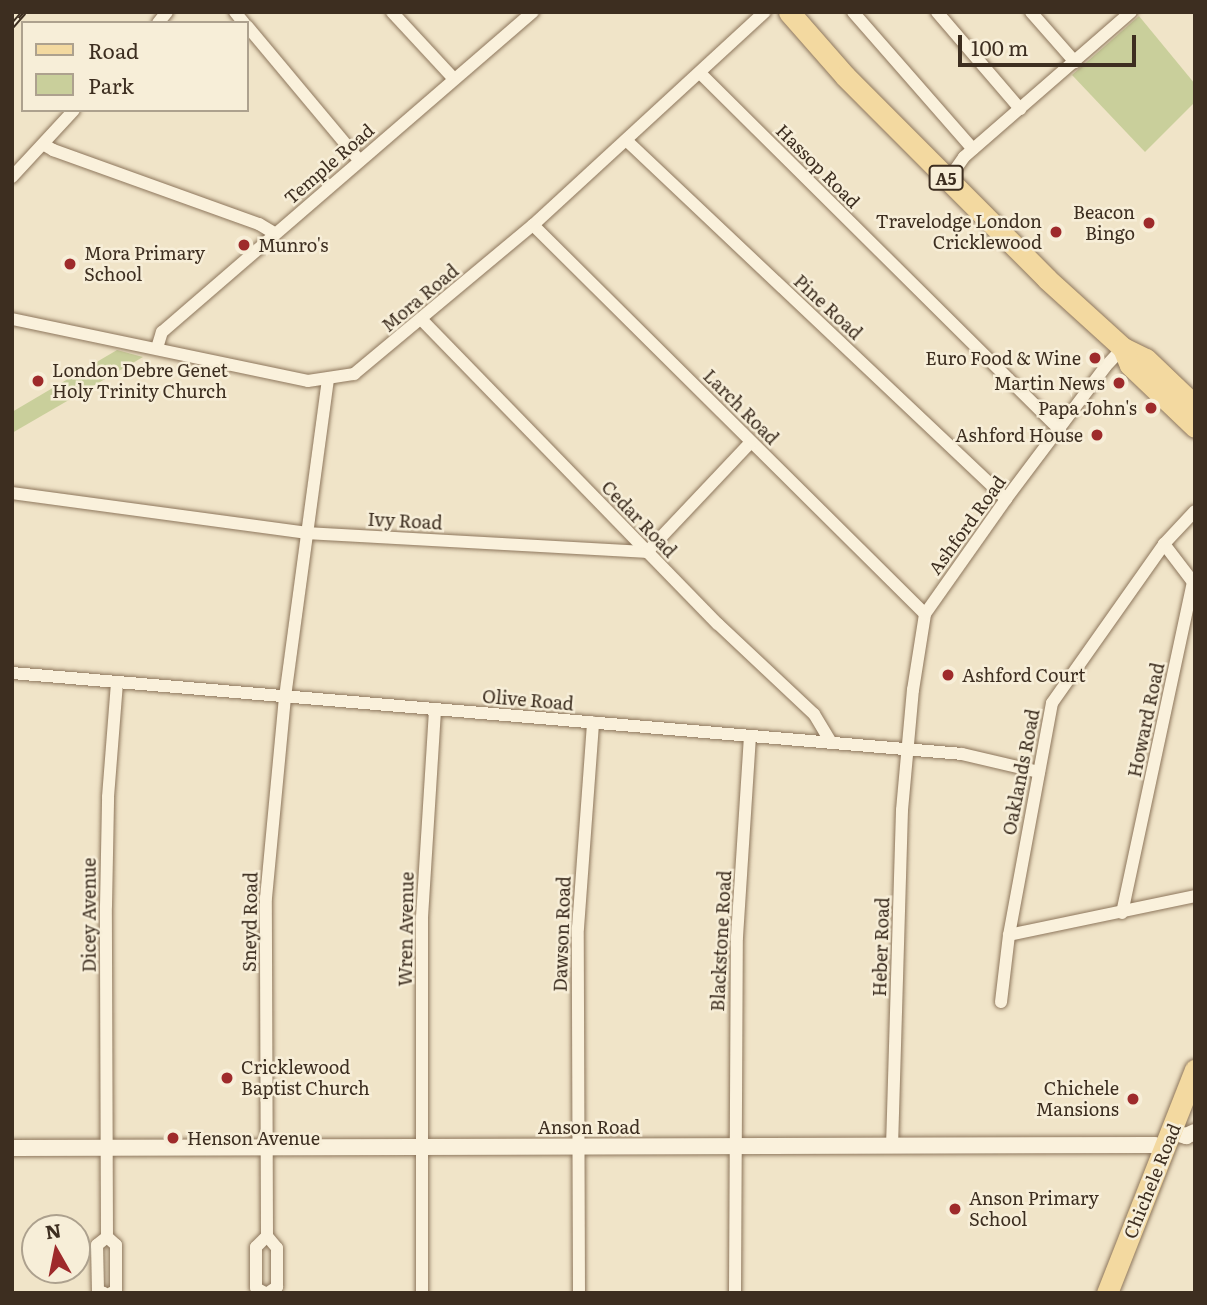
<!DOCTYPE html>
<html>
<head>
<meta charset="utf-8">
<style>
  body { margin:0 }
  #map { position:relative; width:1207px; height:1305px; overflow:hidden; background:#f0e4c8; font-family:Literata,serif }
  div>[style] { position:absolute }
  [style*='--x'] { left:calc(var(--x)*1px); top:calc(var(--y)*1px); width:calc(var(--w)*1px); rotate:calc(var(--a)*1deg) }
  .green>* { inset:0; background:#c9cf9b }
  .roads { filter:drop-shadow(0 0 2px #8d765c) drop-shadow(0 0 2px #8d765c) }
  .minor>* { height:12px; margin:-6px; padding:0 6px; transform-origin:6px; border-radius:6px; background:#faf1dc }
  .tertiary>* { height:16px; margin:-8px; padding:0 8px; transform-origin:8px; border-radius:8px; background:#faf1dc }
  .primary>* { height:21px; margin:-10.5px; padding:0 10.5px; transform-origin:10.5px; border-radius:10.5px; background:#f3d9a0 }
  .rail>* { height:6px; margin-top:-3px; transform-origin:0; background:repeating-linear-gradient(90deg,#f7eed8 0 10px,#3d2e20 0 20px); box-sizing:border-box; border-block:2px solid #3d2e20 }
  .dots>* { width:19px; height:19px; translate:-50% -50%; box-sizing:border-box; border:4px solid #f7eed8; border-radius:50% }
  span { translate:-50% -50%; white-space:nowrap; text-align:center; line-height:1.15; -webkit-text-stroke:5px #f7eed8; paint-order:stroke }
  .shield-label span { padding:2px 5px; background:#f7eed8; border:2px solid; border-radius:5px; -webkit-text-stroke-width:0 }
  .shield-label { font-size:16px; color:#3d2e20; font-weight:700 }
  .street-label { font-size:18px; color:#3d2e20 }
  .poi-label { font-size:18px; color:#3d2e20 }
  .right { translate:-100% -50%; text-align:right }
  .left { translate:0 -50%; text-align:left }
  .frame { position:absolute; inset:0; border:14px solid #3d2e20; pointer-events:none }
  .legend { position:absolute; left:21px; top:21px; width:228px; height:91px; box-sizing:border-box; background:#f7eed8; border:2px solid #ada18e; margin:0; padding:9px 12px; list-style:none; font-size:21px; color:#3d2e20 }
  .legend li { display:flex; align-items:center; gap:14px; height:35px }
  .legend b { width:35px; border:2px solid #ada18e }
  .north { position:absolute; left:21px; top:1214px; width:70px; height:70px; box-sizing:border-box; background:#f7eed8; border:2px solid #ada18e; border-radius:50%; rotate:351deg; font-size:19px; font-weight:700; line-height:28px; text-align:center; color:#3d2e20 }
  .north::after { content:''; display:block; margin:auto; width:24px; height:32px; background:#9e2a2b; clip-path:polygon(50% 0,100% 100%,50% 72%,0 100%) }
  .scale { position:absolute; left:958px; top:35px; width:178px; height:32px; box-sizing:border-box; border:4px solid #3d2e20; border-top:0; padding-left:9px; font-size:21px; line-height:24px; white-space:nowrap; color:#3d2e20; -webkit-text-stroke:5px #f7eed8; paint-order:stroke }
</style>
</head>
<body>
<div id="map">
  <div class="green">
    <i style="clip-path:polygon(1139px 16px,1195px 84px,1195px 102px,1145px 152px,1072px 75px)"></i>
    <i style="clip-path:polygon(117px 350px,143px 357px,12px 433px,12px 412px)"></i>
  </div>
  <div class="roads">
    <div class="minor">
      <i style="--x:235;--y:12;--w:14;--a:51"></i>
      <i style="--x:392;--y:12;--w:91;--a:47.2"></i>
      <i style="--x:853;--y:12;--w:182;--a:48.8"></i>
      <i style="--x:937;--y:12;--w:128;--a:49.4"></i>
      <i style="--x:1031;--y:12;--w:67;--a:48.7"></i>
      <i style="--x:158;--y:23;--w:14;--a:-51"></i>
      <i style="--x:247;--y:26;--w:175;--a:50.1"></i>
      <i style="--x:701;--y:74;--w:506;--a:44.76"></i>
      <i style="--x:626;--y:140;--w:523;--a:43.37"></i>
      <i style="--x:43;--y:144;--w:12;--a:31"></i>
      <i style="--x:53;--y:150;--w:219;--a:19.8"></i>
      <i style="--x:259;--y:224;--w:17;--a:31"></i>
      <i style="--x:12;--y:177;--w:91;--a:-47.2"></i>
      <i style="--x:948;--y:180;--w:28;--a:-55"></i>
      <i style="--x:964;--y:157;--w:221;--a:-41"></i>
      <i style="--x:533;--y:225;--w:552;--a:44.78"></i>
      <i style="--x:12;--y:319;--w:302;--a:11.8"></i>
      <i style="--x:308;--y:381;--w:47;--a:-8.7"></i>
      <i style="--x:354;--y:374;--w:233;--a:-39.8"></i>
      <i style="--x:533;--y:225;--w:315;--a:-42.6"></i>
      <i style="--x:422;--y:320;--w:424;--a:45.8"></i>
      <i style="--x:718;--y:624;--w:132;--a:43.2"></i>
      <i style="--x:814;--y:714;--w:33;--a:59"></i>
      <i style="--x:157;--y:348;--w:17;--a:-73"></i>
      <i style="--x:162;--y:332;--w:490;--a:-40.8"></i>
      <i style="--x:12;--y:493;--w:298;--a:7.7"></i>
      <i style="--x:307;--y:533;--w:341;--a:3.2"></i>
      <i style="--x:647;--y:552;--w:151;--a:-46.6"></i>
      <i style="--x:12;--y:673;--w:953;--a:4.87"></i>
      <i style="--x:962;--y:754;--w:79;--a:13.2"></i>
      <i style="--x:1122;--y:913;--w:339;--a:-77.9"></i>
      <i style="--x:1193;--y:582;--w:48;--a:-127.3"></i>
      <i style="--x:1009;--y:935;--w:190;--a:-11.8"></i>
      <i style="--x:1001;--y:1002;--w:67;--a:-83.2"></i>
      <i style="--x:1009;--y:935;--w:236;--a:-79.5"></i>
      <i style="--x:1052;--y:703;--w:194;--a:-54.8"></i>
      <i style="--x:1164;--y:544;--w:45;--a:-46.8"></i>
      <i style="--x:892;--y:1147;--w:337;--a:-88.3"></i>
      <i style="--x:902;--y:810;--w:121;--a:-84.8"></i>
      <i style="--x:913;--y:690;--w:77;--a:-81"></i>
      <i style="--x:925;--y:614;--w:141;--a:-54.8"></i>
      <i style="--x:1006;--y:499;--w:165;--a:-53.1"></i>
      <i style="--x:1105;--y:367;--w:26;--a:-47"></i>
      <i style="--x:735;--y:1292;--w:355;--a:-89.7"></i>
      <i style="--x:737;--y:937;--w:201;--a:-86.3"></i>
      <i style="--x:104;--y:1293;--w:6;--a:-162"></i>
      <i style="--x:98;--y:1291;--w:46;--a:-91.2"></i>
      <i style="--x:97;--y:1245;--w:13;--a:-39"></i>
      <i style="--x:111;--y:1293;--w:5;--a:-22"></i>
      <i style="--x:116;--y:1291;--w:46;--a:-90"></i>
      <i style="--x:116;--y:1245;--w:12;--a:-138"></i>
      <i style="--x:107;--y:1237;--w:331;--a:-90.2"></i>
      <i style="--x:106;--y:906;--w:109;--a:-88.9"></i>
      <i style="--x:108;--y:797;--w:115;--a:-85.5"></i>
      <i style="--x:265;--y:1293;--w:10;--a:-151"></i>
      <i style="--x:256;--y:1288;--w:41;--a:-90"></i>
      <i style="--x:256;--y:1247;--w:16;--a:-45"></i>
      <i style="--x:268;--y:1293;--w:11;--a:-34"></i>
      <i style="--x:277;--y:1287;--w:39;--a:-90"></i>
      <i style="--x:277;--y:1248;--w:16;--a:-130"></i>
      <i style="--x:267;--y:1236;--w:338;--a:-90.2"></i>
      <i style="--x:266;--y:898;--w:202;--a:-84.6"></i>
      <i style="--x:285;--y:697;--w:319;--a:-82.3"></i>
      <i style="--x:422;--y:1293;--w:376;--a:-90"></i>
      <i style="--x:422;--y:917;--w:207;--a:-86.4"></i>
      <i style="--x:579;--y:1293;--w:365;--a:-90.2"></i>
      <i style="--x:578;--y:928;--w:206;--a:-85.8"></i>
    </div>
    <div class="tertiary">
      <i style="--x:1172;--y:1132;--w:15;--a:16"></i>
      <i style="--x:1186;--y:1136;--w:10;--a:-24"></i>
      <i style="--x:12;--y:1148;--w:1142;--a:-0.15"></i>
      <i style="--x:1154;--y:1145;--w:11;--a:15"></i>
    </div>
    <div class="primary">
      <i style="--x:789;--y:12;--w:85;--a:48.8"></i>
      <i style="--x:845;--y:76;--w:286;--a:45.1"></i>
      <i style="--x:1047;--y:279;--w:103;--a:42.2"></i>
      <i style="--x:1123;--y:348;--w:25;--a:26"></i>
      <i style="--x:1146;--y:359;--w:68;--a:43.8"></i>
      <i style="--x:1123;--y:348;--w:18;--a:68"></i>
      <i style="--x:1130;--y:365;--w:90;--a:43.6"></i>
      <i style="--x:1107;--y:1293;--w:240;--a:-68.5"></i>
    </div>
  </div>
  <div class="rail">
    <i style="--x:12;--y:26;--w:18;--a:-49"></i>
  </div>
  <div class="dots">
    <i style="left:1149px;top:223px;background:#9e2a2b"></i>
    <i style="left:1056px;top:232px;background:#9e2a2b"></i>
    <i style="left:244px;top:245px;background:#9e2a2b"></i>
    <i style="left:70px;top:264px;background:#9e2a2b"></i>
    <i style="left:1095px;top:358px;background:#9e2a2b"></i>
    <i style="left:38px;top:381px;background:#9e2a2b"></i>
    <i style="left:1119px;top:383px;background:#9e2a2b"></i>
    <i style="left:1151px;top:408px;background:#9e2a2b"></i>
    <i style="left:1097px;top:435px;background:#9e2a2b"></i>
    <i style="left:948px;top:675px;background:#9e2a2b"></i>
    <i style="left:227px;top:1078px;background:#9e2a2b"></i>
    <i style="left:1133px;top:1099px;background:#9e2a2b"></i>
    <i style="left:173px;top:1138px;background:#9e2a2b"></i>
    <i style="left:955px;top:1209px;background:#9e2a2b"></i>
  </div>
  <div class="shield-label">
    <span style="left:946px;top:178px">A5</span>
  </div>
  <div class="street-label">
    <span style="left:329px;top:164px;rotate:-41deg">Temple Road</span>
    <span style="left:818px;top:166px;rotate:45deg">Hassop Road</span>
    <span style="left:420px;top:298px;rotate:-40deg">Mora Road</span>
    <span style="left:828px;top:307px;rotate:43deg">Pine Road</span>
    <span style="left:741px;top:407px;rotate:45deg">Larch Road</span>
    <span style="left:639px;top:519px;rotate:46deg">Cedar Road</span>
    <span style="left:405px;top:521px;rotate:3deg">Ivy Road</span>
    <span style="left:967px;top:525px;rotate:-54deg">Ashford Road</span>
    <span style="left:528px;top:700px;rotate:5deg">Olive Road</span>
    <span style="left:1146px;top:720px;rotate:-78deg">Howard Road</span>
    <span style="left:1021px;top:772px;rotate:-79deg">Oaklands Road</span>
    <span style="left:89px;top:915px;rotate:-90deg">Dicey Avenue</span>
    <span style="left:250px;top:922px;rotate:-89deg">Sneyd Road</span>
    <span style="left:406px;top:929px;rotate:-89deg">Wren Avenue</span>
    <span style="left:562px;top:934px;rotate:-88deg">Dawson Road</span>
    <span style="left:721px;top:941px;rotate:-87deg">Blackstone Road</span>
    <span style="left:881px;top:947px;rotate:-88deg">Heber Road</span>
    <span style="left:589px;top:1127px">Anson Road</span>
    <span style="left:1152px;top:1181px;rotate:-68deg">Chichele Road</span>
  </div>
  <div class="poi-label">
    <span class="right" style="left:1135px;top:223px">Beacon<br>Bingo</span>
    <span class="right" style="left:1042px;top:232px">Travelodge London<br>Cricklewood</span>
    <span class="left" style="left:258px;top:245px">Munro's</span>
    <span class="left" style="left:84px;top:264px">Mora Primary<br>School</span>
    <span class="right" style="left:1081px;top:358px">Euro Food &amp; Wine</span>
    <span class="left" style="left:52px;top:381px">London Debre Genet<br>Holy Trinity Church</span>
    <span class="right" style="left:1105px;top:383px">Martin News</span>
    <span class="right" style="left:1137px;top:408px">Papa John's</span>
    <span class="right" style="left:1083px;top:435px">Ashford House</span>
    <span class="left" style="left:962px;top:675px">Ashford Court</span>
    <span class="left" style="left:241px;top:1078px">Cricklewood<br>Baptist Church</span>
    <span class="right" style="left:1119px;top:1099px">Chichele<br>Mansions</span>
    <span class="left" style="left:187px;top:1138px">Henson Avenue</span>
    <span class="left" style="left:969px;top:1209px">Anson Primary<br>School</span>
  </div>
  <div class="frame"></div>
  <ul class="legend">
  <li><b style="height:9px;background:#f3d9a0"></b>Road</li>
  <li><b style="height:19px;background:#c9cf9b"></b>Park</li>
  </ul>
  <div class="north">N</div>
  <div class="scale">100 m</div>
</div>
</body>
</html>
